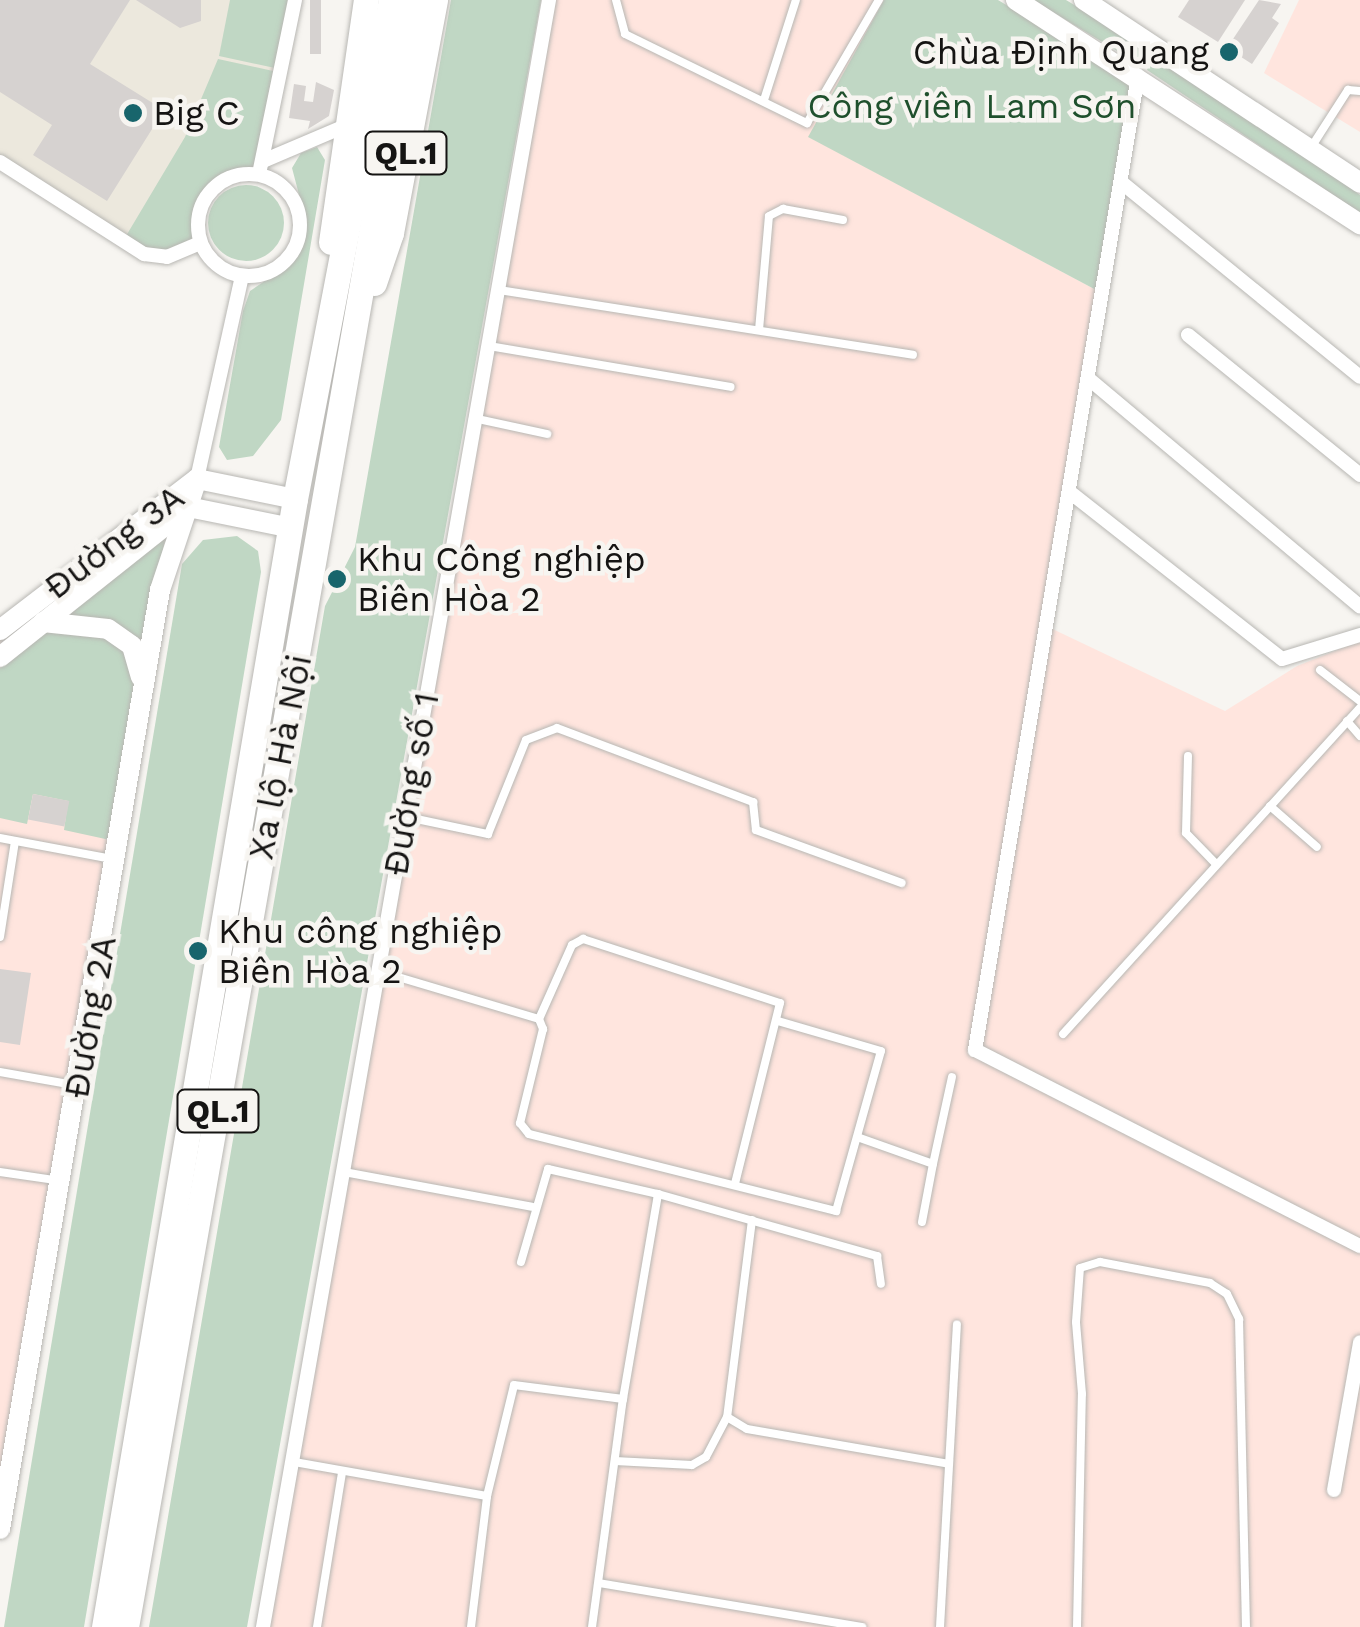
<!DOCTYPE html>
<html>
<head>
<meta charset="utf-8">
<style>
  body { margin:0 }
  #map { position:relative; width:1360px; height:1627px; overflow:hidden; background:#f7f5f1; font-family:"Work Sans",sans-serif }
  div>[style] { position:absolute }
  [style*='--x'] { left:calc(var(--x)*1px); top:calc(var(--y)*1px); width:calc(var(--w)*1px); rotate:calc(var(--a)*1deg) }
  .built>* { inset:0; background:#ece8dd }
  .industrial>* { inset:0; background:#ffe5de }
  .green>* { inset:0; background:#c0d7c4 }
  .round { border-radius:50% }
  .building>* { inset:0; background:#d6d2d0; transform-origin:0 0 }
  .roads { filter:drop-shadow(0 0 2px #b8b7b3) drop-shadow(0 0 2px #b8b7b3) }
  .lane>* { height:8px; margin:-4px; padding:0 4px; transform-origin:4px; border-radius:4px; background:#fff }
  .street>* { height:14px; margin:-7px; padding:0 7px; transform-origin:7px; border-radius:7px; background:#fff }
  .street>.ring { margin:-7px; padding:0; box-sizing:content-box; background:none; border:14px solid #fff; border-radius:50% }
  .secondary>* { height:20px; margin:-10px; padding:0 10px; transform-origin:10px; border-radius:10px; background:#fff }
  .highway>* { height:25px; margin:-12.5px; padding:0 12.5px; transform-origin:12.5px; border-radius:12.5px; background:#fff }
  .dots>* { width:28px; height:28px; translate:-50% -50%; box-sizing:border-box; border:5px solid #f7f5f1; border-radius:50% }
  span { translate:-50% -50%; white-space:nowrap; text-align:center; line-height:1.15; -webkit-text-stroke:9px #f7f5f1; paint-order:stroke }
  .shield-label span { padding:2px 8px; background:#f7f5f1; border:2px solid; border-radius:8px; -webkit-text-stroke-width:0 }
  .shield-label { font-size:32px; color:#151413; font-weight:700 }
  .poi-label { font-size:35px; color:#151413 }
  .right { translate:-100% -50%; text-align:right }
  .left { translate:0 -50%; text-align:left }
  .park-label { font-size:35px; color:#1f502d }
  .street-label { font-size:35px; color:#151413 }
</style>
</head>
<body>
<div id="map">
  <div class="built">
    <i style="clip-path:polygon(0 0,289px 0,255px 168px,225px 172px,200px 194px,194px 240px,146px 249px,0 155px)"></i>
  </div>
  <div class="industrial">
    <i style="clip-path:polygon(555px 0,884px 0,809px 137px,1098px 291px,1042px 624px,1225px 711px,1297px 666px,1360px 641px,1360px 1627px,269px 1627px)"></i>
    <i style="clip-path:polygon(1299px 0,1360px 0,1360px 132px,1264px 73px)"></i>
    <i style="clip-path:polygon(10px 612px,33px 641px,137px 685px,0 1477px,0 619px)"></i>
  </div>
  <div class="green">
    <i style="clip-path:polygon(230px 0,289px 0,275px 68px,219px 56px)"></i>
    <i style="clip-path:polygon(451px 0,541px 0,247px 1627px,149px 1627px,325px 606px,355px 547px)"></i>
    <i style="clip-path:polygon(884px 0,998px 0,1132px 81px,1098px 291px,808px 137px)"></i>
    <i style="clip-path:polygon(1033px 0,1066px 0,1144px 47px,1137px 63px)"></i>
    <i style="clip-path:polygon(1153px 53px,1348px 186px,1360px 195px,1360px 213px,1147px 70px)"></i>
    <i style="clip-path:polygon(218px 59px,273px 71px,255px 168px,225px 172px,200px 194px,194px 240px,166px 251px,146px 249px,126px 236px,185px 137px)"></i>
    <i style="clip-path:polygon(317px 147px,325px 160px,281px 420px,253px 456px,227px 460px,219px 447px,243px 311px,250px 291px,293px 262px,304px 243px,307px 225px,292px 168px,301px 153px)"></i>
    <i class="round" style="left:208px;top:185px;width:76px;height:76px"></i>
    <i style="clip-path:polygon(166px 536px,141px 653px,64px 617px)"></i>
    <i style="clip-path:polygon(237px 536px,258px 551px,261px 572px,84px 1627px,4px 1627px,182px 564px,203px 540px)"></i>
    <i style="clip-path:polygon(51px 628px,85px 628px,122px 643px,137px 685px,110px 840px,64px 830px,68px 801px,33px 794px,27px 824px,0 818px,0 668px)"></i>
  </div>
  <div class="building">
    <i style="clip-path:polygon(0 0,130px 0,90px 64px,164px 110px,107px 201px,33px 155px,52px 125px,0 92px)"></i>
    <i style="clip-path:polygon(136px 0,201px 0,201px 21px,180px 28px)"></i>
    <i style="left:310px;top:0;width:11px;height:54px"></i>
    <i style="clip-path:polygon(1189px 0,1245px 0,1218px 42px,1178px 17px)"></i>
    <i style="clip-path:polygon(1259px 0,1281px 4px,1272px 18px,1279px 23px,1252px 64px,1227px 48px)"></i>
    <i style="clip-path:polygon(316px 82px,334px 90px,329px 116px,308px 129px,310px 121px,289px 118px,294px 84px,306px 86px,304px 101px,313px 102px)"></i>
    <i style="left:33px;top:794px;width:37px;height:26px;rotate:11deg"></i>
    <i style="clip-path:polygon(0 969px,31px 973px,20px 1045px,0 1042px)"></i>
  </div>
  <div class="roads">
    <div class="lane">
      <i style="--x:616;--y:0;--w:35;--a:75"></i>
      <i style="--x:625;--y:34;--w:203;--a:26.1"></i>
      <i style="--x:807;--y:123;--w:143;--a:-59.7"></i>
      <i style="--x:764;--y:100;--w:105;--a:-72.3"></i>
      <i style="--x:1312;--y:146;--w:67;--a:-57.3"></i>
      <i style="--x:1348;--y:90;--w:12;--a:5"></i>
      <i style="--x:499;--y:290;--w:419;--a:8.9"></i>
      <i style="--x:759;--y:330;--w:114;--a:-85"></i>
      <i style="--x:769;--y:216;--w:16;--a:-27"></i>
      <i style="--x:783;--y:209;--w:61;--a:10.4"></i>
      <i style="--x:489;--y:346;--w:245;--a:9.6"></i>
      <i style="--x:473;--y:418;--w:76;--a:12.2"></i>
      <i style="--x:1320;--y:670;--w:51;--a:37.8"></i>
      <i style="--x:1347;--y:721;--w:20;--a:49"></i>
      <i style="--x:1188;--y:756;--w:77;--a:91.5"></i>
      <i style="--x:1186;--y:833;--w:43;--a:45.9"></i>
      <i style="--x:1270;--y:806;--w:62;--a:41.1"></i>
      <i style="--x:407;--y:817;--w:83;--a:11.9"></i>
      <i style="--x:488;--y:834;--w:101;--a:-68"></i>
      <i style="--x:526;--y:740;--w:33;--a:-21"></i>
      <i style="--x:557;--y:728;--w:210;--a:20.7"></i>
      <i style="--x:753;--y:802;--w:28;--a:84"></i>
      <i style="--x:756;--y:830;--w:155;--a:20"></i>
      <i style="--x:0;--y:838;--w:114;--a:10.6"></i>
      <i style="--x:0;--y:937;--w:97;--a:-81.1"></i>
      <i style="--x:378;--y:971;--w:168;--a:16.6"></i>
      <i style="--x:539;--y:1019;--w:11;--a:68"></i>
      <i style="--x:543;--y:1029;--w:97;--a:103.7"></i>
      <i style="--x:520;--y:1123;--w:14;--a:51"></i>
      <i style="--x:529;--y:1134;--w:317;--a:14.1"></i>
      <i style="--x:836;--y:1211;--w:166;--a:-74.3"></i>
      <i style="--x:881;--y:1051;--w:107;--a:-163.8"></i>
      <i style="--x:539;--y:1019;--w:81;--a:-66"></i>
      <i style="--x:572;--y:945;--w:13;--a:-29"></i>
      <i style="--x:583;--y:939;--w:207;--a:18"></i>
      <i style="--x:780;--y:1003;--w:186;--a:104"></i>
      <i style="--x:1063;--y:1034;--w:441;--a:-47.7"></i>
      <i style="--x:0;--y:1072;--w:75;--a:10"></i>
      <i style="--x:860;--y:1138;--w:77;--a:19.6"></i>
      <i style="--x:933;--y:1164;--w:89;--a:-77.7"></i>
      <i style="--x:0;--y:1172;--w:56;--a:8.3"></i>
      <i style="--x:344;--y:1172;--w:191;--a:10.5"></i>
      <i style="--x:752;--y:1220;--w:199;--a:97.2"></i>
      <i style="--x:727;--y:1417;--w:23;--a:31"></i>
      <i style="--x:747;--y:1429;--w:205;--a:9.8"></i>
      <i style="--x:922;--y:1222;--w:59;--a:-79.3"></i>
      <i style="--x:521;--y:1262;--w:97;--a:-73.8"></i>
      <i style="--x:548;--y:1169;--w:113;--a:12.8"></i>
      <i style="--x:615;--y:1461;--w:77;--a:3"></i>
      <i style="--x:692;--y:1465;--w:16;--a:-30"></i>
      <i style="--x:706;--y:1457;--w:45;--a:-62.3"></i>
      <i style="--x:294;--y:1462;--w:196;--a:10"></i>
      <i style="--x:487;--y:1496;--w:114;--a:-76.3"></i>
      <i style="--x:514;--y:1385;--w:110;--a:7.3"></i>
      <i style="--x:623;--y:1399;--w:208;--a:-80.3"></i>
      <i style="--x:658;--y:1194;--w:228;--a:15.8"></i>
      <i style="--x:877;--y:1256;--w:28;--a:82"></i>
      <i style="--x:599;--y:1583;--w:267;--a:9.5"></i>
      <i style="--x:317;--y:1627;--w:157;--a:-80.8"></i>
      <i style="--x:471;--y:1627;--w:132;--a:-83"></i>
      <i style="--x:592;--y:1627;--w:230;--a:-82.3"></i>
      <i style="--x:940;--y:1627;--w:303;--a:-86.8"></i>
      <i style="--x:1077;--y:1627;--w:233;--a:-88.8"></i>
      <i style="--x:1082;--y:1394;--w:72;--a:-94.8"></i>
      <i style="--x:1076;--y:1322;--w:54;--a:-85.8"></i>
      <i style="--x:1080;--y:1268;--w:21;--a:-17"></i>
      <i style="--x:1100;--y:1262;--w:112;--a:10.8"></i>
      <i style="--x:1210;--y:1283;--w:20;--a:33"></i>
      <i style="--x:1227;--y:1294;--w:28;--a:64"></i>
      <i style="--x:1239;--y:1319;--w:308;--a:88.7"></i>
    </div>
    <div class="street">
      <i style="--x:1138;--y:76;--w:988;--a:99.5"></i>
      <i style="--x:975;--y:1050;--w:432;--a:27"></i>
      <i style="--x:263;--y:161;--w:89;--a:-23.1"></i>
      <i style="--x:0;--y:162;--w:171;--a:32.6"></i>
      <i style="--x:144;--y:254;--w:23;--a:7"></i>
      <i style="--x:167;--y:257;--w:36;--a:-23"></i>
      <i class="ring" style="left:198px;top:174px;width:88px;height:88px"></i>
      <i style="--x:259;--y:174;--w:178;--a:-78.3"></i>
      <i style="--x:1121;--y:182;--w:308;--a:39.2"></i>
      <i style="--x:1188;--y:335;--w:222;--a:39.1"></i>
      <i style="--x:1089;--y:379;--w:354;--a:40"></i>
      <i style="--x:197;--y:479;--w:208;--a:-77.5"></i>
      <i style="--x:1071;--y:493;--w:268;--a:38.2"></i>
      <i style="--x:1282;--y:659;--w:82;--a:-17.1"></i>
      <i style="--x:1334;--y:1490;--w:150;--a:-80"></i>
      <i style="--x:263;--y:1627;--w:1652;--a:-80.03"></i>
    </div>
    <div class="secondary">
      <i style="--x:1016;--y:0;--w:411;--a:33.1"></i>
      <i style="--x:1084;--y:0;--w:331;--a:33.5"></i>
      <i style="--x:188;--y:507;--w:106;--a:11.4"></i>
      <i style="--x:43;--y:622;--w:65;--a:6.1"></i>
      <i style="--x:108;--y:629;--w:29;--a:35"></i>
      <i style="--x:132;--y:646;--w:32;--a:74"></i>
      <i style="--x:0;--y:630;--w:248;--a:-37.5"></i>
      <i style="--x:197;--y:479;--w:100;--a:11.5"></i>
      <i style="--x:0;--y:657;--w:238;--a:-38.5"></i>
      <i style="--x:0;--y:1529;--w:953;--a:-80.33"></i>
      <i style="--x:160;--y:590;--w:117;--a:-71.6"></i>
    </div>
    <div class="highway">
      <i style="--x:331;--y:242;--w:245;--a:-81.8"></i>
      <i style="--x:374;--y:283;--w:53;--a:-71.2"></i>
      <i style="--x:391;--y:233;--w:237;--a:-79.3"></i>
      <i style="--x:104;--y:1627;--w:1144;--a:-80.39"></i>
      <i style="--x:295;--y:499;--w:508;--a:-79.11"></i>
      <i style="--x:126;--y:1627;--w:1652;--a:-80.03"></i>
    </div>
  </div>
  <div class="dots">
    <i style="left:1229px;top:52px;background:#18656c"></i>
    <i style="left:133px;top:113px;background:#18656c"></i>
    <i style="left:337px;top:579px;background:#18656c"></i>
    <i style="left:198px;top:951px;background:#18656c"></i>
  </div>
  <div class="shield-label">
    <span style="left:406px;top:153px">QL.1</span>
    <span style="left:218px;top:1111px">QL.1</span>
  </div>
  <div class="poi-label">
    <span class="right" style="left:1209px;top:52px">Chùa Định Quang</span>
    <span class="left" style="left:153px;top:113px">Big C</span>
    <span class="left" style="left:357px;top:579px">Khu Công nghiệp<br>Biên Hòa 2</span>
    <span class="left" style="left:218px;top:951px">Khu công nghiệp<br>Biên Hòa 2</span>
  </div>
  <div class="park-label">
    <span style="left:972px;top:106px">Công viên Lam Sơn</span>
  </div>
  <div class="street-label">
    <span style="left:114px;top:542px;rotate:-37deg">Đường 3A</span>
    <span style="left:280px;top:757px;rotate:-79deg">Xa lộ Hà Nội</span>
    <span style="left:411px;top:784px;rotate:-80deg">Đường số 1</span>
    <span style="left:90px;top:1017px;rotate:-80deg">Đường 2A</span>
  </div>
</div>
</body>
</html>
